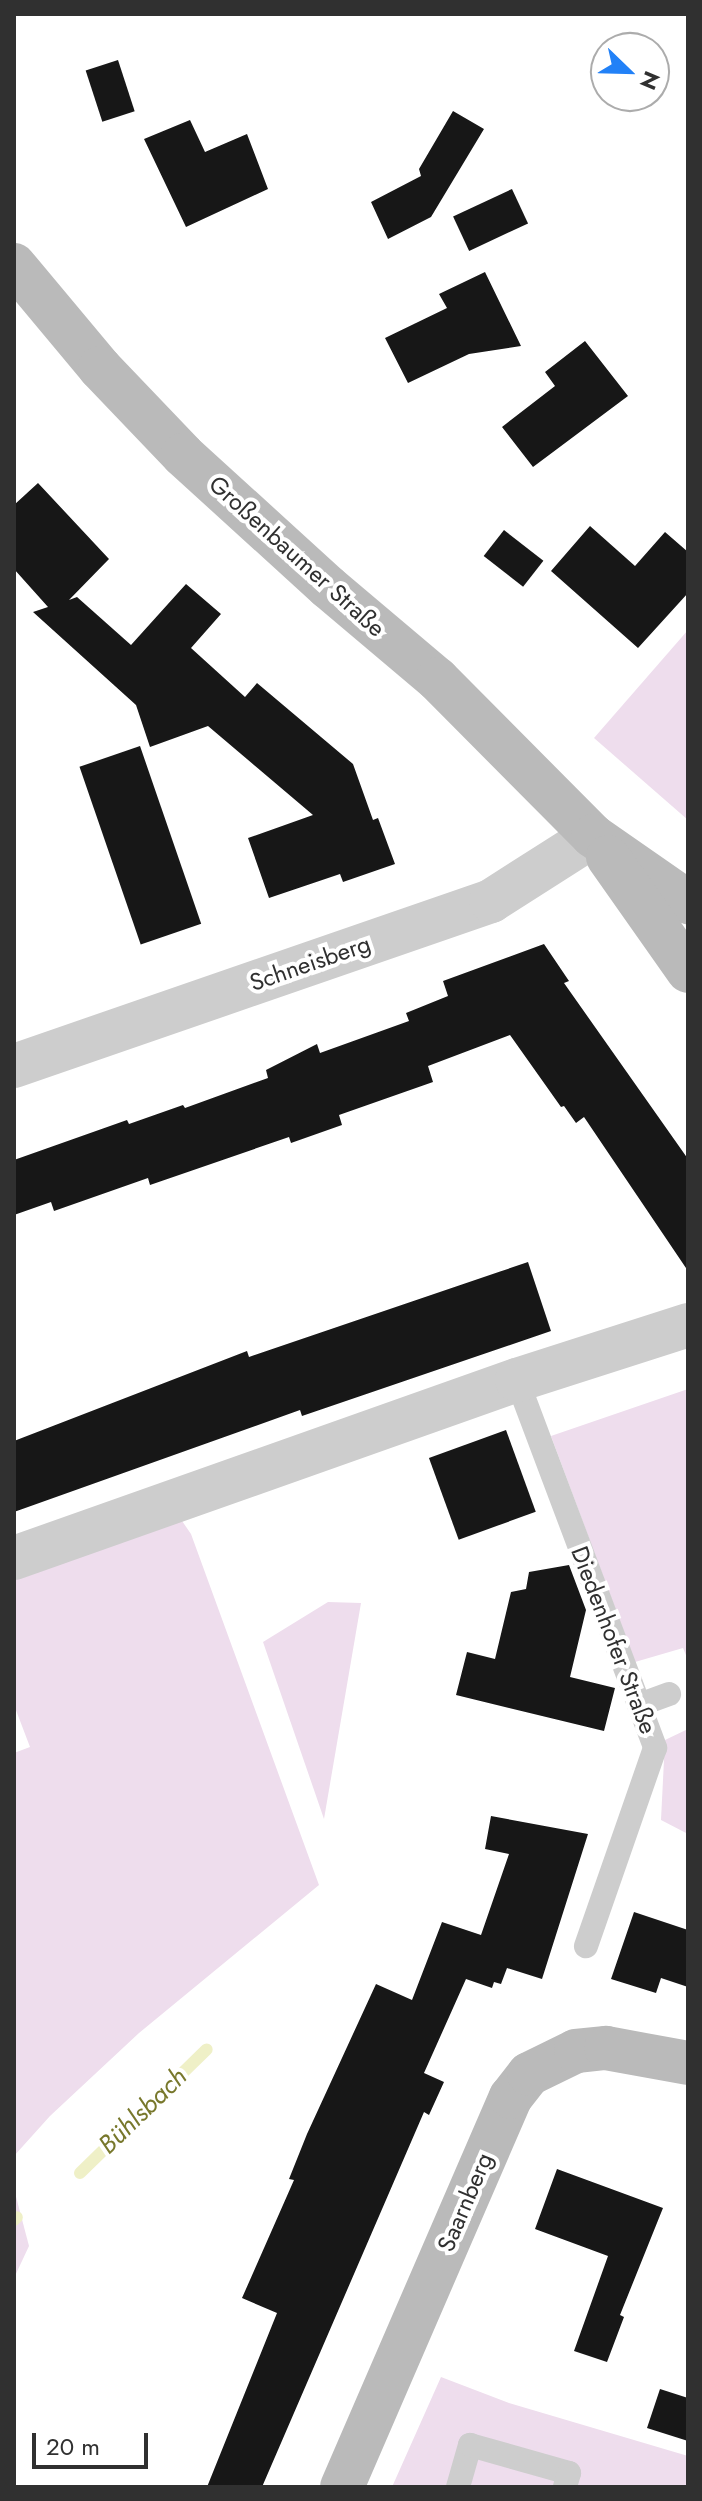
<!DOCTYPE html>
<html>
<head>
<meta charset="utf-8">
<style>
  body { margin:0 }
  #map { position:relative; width:702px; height:2501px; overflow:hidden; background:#fff; font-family:Jost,sans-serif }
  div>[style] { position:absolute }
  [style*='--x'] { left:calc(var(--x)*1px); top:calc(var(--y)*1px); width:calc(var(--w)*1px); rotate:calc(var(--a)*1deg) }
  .green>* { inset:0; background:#eedded }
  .stream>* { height:12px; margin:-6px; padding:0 6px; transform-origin:6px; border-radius:6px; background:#eff0c7 }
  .building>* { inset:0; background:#171717; transform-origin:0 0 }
  .lane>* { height:24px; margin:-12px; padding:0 12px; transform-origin:12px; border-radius:12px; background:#cdcdcd }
  .street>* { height:44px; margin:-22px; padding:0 22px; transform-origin:22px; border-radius:22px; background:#cdcdcd }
  .secondary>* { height:44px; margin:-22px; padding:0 22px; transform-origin:22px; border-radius:22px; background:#bababa }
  span { translate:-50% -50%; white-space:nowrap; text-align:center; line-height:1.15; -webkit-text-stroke:8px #fff; paint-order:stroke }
  .street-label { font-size:24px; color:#303030 }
  .water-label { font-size:26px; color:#78782c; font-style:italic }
  .frame { position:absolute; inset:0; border:16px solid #303030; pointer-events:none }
  .north { position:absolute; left:590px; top:32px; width:80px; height:80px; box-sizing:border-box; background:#fff; border:2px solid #acacac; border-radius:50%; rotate:113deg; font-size:22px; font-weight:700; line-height:32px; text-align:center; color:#303030 }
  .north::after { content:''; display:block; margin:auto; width:28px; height:36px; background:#2281f7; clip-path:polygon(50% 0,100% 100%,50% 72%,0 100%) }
  .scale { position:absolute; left:32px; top:2433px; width:116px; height:36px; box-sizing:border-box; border:4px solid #303030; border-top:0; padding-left:10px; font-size:24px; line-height:28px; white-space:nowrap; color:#303030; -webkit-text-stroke:6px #fff; paint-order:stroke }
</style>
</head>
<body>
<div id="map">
  <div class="green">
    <i style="clip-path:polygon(688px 630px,688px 820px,594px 738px)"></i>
    <i style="clip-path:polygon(688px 1389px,688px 1660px,683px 1648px,635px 1662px,551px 1436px)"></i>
    <i style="clip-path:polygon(180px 1518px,191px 1534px,319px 1885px,139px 2033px,50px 2116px,14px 2156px,14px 1753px,30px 1747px,14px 1705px,14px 1576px)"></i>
    <i style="clip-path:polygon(328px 1602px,361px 1603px,324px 1819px,263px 1642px)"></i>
    <i style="clip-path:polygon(688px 1729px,688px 1834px,661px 1820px,665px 1740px)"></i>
    <i style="clip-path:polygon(14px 2189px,29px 2246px,14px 2278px)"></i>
    <i style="clip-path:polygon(441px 2377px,509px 2403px,688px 2456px,688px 2487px,392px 2487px)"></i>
  </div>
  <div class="stream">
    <i style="--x:80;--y:2173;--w:177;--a:-44.3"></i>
    <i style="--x:14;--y:2220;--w:4;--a:-45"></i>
  </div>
  <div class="building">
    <i style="left:118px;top:60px;width:54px;height:34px;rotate:72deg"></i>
    <i style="clip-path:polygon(453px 111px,484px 129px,431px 217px,388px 239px,371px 202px,421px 176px,419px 169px)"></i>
    <i style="clip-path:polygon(190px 120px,205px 152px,247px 134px,268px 189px,186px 227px,144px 139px)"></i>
    <i style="left:512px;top:189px;width:38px;height:65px;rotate:65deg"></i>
    <i style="clip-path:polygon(485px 272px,521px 346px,469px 354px,408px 383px,385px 338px,447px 308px,439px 294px)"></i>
    <i style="clip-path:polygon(585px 341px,628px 396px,533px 467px,502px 427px,555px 386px,545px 372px)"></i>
    <i style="clip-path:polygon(38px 483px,109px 559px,69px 600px,77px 597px,131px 645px,186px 584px,221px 614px,191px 648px,245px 697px,257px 683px,353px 764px,373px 820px,378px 818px,395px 864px,343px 882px,340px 874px,269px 898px,248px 838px,313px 815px,208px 726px,150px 747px,136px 705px,33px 612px,48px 607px,14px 569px,14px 505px)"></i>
    <i style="clip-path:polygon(590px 526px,635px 566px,665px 532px,688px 552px,688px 593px,638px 648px,551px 571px)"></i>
    <i style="left:504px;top:530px;width:50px;height:33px;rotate:38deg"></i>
    <i style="left:140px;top:746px;width:188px;height:64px;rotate:71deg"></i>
    <i style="clip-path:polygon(544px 944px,569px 981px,564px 983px,688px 1159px,688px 1271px,584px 1117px,576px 1123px,564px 1106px,561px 1107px,510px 1035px,428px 1066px,433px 1082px,339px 1115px,342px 1125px,291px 1143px,289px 1137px,150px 1185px,148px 1178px,54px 1211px,51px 1202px,14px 1215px,14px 1160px,127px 1120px,129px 1124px,183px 1105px,185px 1108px,268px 1078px,266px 1070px,317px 1044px,320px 1053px,409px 1021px,406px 1013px,448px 996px,443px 981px)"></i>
    <i style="clip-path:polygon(528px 1262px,551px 1331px,302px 1416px,300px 1410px,14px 1512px,14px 1441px,247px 1351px,249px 1357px)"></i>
    <i style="left:506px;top:1430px;width:87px;height:82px;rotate:70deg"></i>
    <i style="clip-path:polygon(569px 1565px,586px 1610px,570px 1677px,615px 1688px,604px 1731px,456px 1695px,467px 1652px,495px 1659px,511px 1592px,526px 1589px,529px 1572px)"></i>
    <i style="clip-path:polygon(491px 1816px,588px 1834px,542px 1979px,507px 1968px,501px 1984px,494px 1982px,492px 1988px,466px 1979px,424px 2073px,444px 2082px,429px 2115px,424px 2112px,262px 2487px,207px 2487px,277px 2313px,242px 2298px,294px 2180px,289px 2179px,307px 2134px,376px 1984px,412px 2000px,442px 1922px,481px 1935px,509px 1854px,485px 1849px)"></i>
    <i style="clip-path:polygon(634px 1912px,688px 1930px,688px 1987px,661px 1978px,656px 1993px,611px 1979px)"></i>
    <i style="clip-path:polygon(557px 2169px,663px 2208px,620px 2315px,624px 2317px,607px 2362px,574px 2351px,608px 2256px,535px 2229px)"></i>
    <i style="clip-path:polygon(660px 2389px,688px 2398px,688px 2441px,647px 2428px)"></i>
  </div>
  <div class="lane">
    <i style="--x:517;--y:1380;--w:393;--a:69.4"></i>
    <i style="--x:655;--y:1748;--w:210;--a:109.2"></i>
    <i style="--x:639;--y:1705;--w:32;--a:-20"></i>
    <i style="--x:458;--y:2487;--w:44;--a:-74.1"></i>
    <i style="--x:470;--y:2445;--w:103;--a:15.8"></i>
    <i style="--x:569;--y:2473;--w:15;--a:106"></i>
  </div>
  <div class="street">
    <i style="--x:14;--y:1066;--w:505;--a:-19.08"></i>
    <i style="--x:491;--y:901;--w:121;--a:-32.5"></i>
    <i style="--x:14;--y:1558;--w:534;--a:-19.49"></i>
    <i style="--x:517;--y:1380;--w:180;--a:-17.8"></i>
  </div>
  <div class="secondary">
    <i style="--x:14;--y:265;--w:134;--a:50.1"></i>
    <i style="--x:100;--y:368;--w:120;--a:46.3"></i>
    <i style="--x:183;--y:455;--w:196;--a:42.3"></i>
    <i style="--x:328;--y:587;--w:143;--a:40.2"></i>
    <i style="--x:437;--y:679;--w:221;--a:45.2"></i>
    <i style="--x:593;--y:836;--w:116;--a:34.8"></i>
    <i style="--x:608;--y:857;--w:139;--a:54.9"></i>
    <i style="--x:342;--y:2487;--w:425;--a:-66.6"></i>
    <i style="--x:511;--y:2097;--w:29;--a:-52"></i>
    <i style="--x:529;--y:2074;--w:52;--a:-26.1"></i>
    <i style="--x:576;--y:2051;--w:30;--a:-6"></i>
    <i style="--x:606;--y:2048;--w:83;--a:10.4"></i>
  </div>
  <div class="street-label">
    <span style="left:297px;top:556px;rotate:42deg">Großenbaumer Straße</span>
    <span style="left:310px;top:963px;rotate:-19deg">Schneisberg</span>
    <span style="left:614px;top:1640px;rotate:69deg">Diedenhofer Straße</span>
    <span style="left:465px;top:2202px;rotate:-67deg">Saarnberg</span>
  </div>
  <div class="water-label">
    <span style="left:143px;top:2111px;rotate:-44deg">Bühlsbach</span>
  </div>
  <div class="frame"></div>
  <div class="north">N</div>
  <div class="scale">20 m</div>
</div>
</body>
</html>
